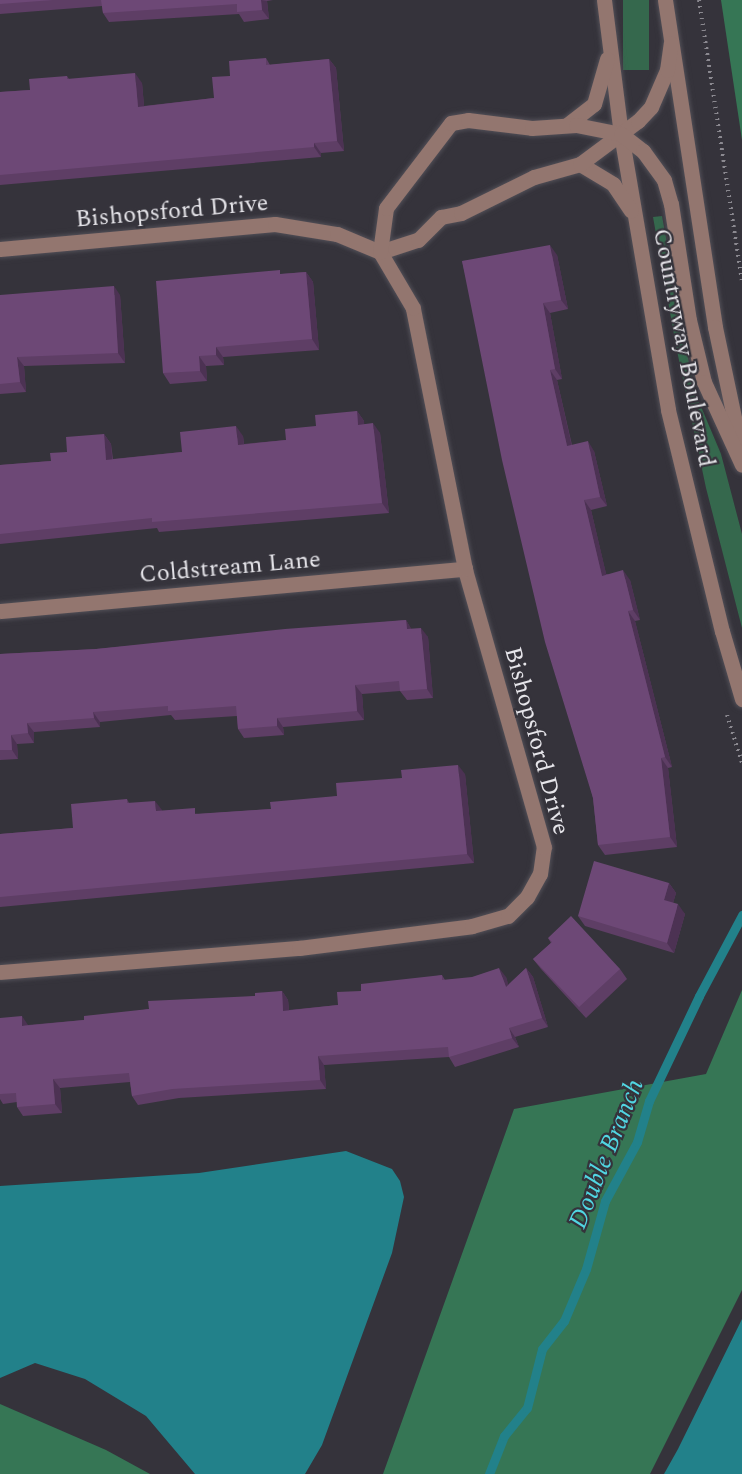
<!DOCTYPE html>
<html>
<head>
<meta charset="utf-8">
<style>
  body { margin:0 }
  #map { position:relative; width:742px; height:1474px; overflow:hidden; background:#35333b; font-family:Spectral,serif }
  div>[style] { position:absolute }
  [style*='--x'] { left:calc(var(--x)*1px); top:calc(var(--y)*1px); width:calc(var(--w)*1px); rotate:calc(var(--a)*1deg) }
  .green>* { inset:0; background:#35684d; transform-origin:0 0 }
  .forest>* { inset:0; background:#367655 }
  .water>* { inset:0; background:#22818a }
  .stream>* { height:9px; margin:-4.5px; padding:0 4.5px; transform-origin:4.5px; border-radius:4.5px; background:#22818a }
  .path>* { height:4px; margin-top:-2px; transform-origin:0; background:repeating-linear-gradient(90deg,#8b8990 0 1.5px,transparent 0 6px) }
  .roads { filter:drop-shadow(0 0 2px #514f57) drop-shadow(0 0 2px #514f57) }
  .minor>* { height:15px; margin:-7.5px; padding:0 7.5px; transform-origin:7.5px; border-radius:7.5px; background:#93766f }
  .wall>* { inset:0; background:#5e3e65 }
  .shaded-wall>* { inset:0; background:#4c3253 }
  .building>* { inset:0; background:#6d4876 }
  span { translate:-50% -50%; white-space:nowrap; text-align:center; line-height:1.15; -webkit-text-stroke:4.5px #35333b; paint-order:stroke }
  .street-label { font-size:24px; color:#e6e5ea }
  .water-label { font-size:26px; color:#51d6e2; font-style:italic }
</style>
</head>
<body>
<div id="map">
  <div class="green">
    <i style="left:623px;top:0;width:26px;height:70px"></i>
    <i style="clip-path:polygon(662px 216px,694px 390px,721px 454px,742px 534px,742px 628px,706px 488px,676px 346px,653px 217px)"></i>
  </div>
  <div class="forest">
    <i style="clip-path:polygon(721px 0,742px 0,742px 140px)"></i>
    <i style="clip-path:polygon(742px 990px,742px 1290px,650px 1474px,383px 1474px,514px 1109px,706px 1074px)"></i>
    <i style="clip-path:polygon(0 1404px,106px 1450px,150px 1474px,0 1474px)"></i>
  </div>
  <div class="water">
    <i style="clip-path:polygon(346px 1151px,392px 1169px,400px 1181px,404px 1197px,392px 1253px,322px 1445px,305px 1474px,195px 1474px,146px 1416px,85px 1379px,35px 1363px,0 1378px,0 1186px,199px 1173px)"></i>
    <i style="clip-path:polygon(742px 1319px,742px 1474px,664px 1474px,678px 1449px)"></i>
  </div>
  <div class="stream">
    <i style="--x:489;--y:1474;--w:41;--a:-68.5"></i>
    <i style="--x:504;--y:1436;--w:36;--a:-51"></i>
    <i style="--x:527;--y:1408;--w:61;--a:-75.7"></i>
    <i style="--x:542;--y:1349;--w:36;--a:-52"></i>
    <i style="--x:564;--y:1321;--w:56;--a:-67.1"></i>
    <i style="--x:586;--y:1269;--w:71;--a:-74.4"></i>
    <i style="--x:605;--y:1201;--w:67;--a:-61.5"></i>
    <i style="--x:637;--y:1142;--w:43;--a:-73.7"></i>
    <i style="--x:649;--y:1101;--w:116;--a:-64.5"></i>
    <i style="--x:699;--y:996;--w:92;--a:-62"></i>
  </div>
  <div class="path">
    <i style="--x:699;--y:0;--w:284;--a:81.3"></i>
    <i style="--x:727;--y:715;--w:50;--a:72.6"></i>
  </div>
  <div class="roads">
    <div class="minor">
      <i style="--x:604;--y:0;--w:135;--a:82.8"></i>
      <i style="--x:621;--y:134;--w:280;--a:80.3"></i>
      <i style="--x:668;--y:410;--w:228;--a:76.3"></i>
      <i style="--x:722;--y:631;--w:71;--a:73.6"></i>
      <i style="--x:665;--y:0;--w:331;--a:81.3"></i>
      <i style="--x:715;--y:327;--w:122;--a:78.1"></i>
      <i style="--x:567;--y:125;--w:34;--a:-38"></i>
      <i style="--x:594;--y:104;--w:47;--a:-73.9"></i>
      <i style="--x:580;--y:164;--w:39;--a:31"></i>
      <i style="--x:613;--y:184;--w:32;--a:56"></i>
      <i style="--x:0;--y:249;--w:276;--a:-5.2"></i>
      <i style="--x:275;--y:224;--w:63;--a:9.2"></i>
      <i style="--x:337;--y:234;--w:47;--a:22.7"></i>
      <i style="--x:380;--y:252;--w:40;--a:-18"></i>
      <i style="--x:418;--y:240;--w:33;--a:-45"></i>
      <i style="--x:441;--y:217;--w:20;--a:-11"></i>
      <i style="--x:461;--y:213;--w:81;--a:-26.3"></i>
      <i style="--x:534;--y:177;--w:48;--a:-15.8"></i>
      <i style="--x:580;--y:164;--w:72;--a:-36.6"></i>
      <i style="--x:638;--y:121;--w:19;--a:-47"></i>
      <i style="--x:651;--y:107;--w:40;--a:-66.6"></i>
      <i style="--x:667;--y:70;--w:27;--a:-82"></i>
      <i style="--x:0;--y:611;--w:467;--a:-5.2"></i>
      <i style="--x:0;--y:972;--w:300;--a:-4.6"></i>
      <i style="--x:299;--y:948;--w:174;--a:-7.2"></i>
      <i style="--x:472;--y:926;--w:37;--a:-16"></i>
      <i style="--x:508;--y:916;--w:27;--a:-45"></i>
      <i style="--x:527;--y:897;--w:26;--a:-61"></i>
      <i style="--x:540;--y:874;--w:27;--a:-82"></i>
      <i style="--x:544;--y:847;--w:289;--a:-105.9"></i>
      <i style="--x:465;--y:569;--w:266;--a:-101.3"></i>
      <i style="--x:413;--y:308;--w:65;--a:-120.5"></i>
      <i style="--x:380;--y:252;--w:44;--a:-82.2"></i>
      <i style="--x:386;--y:208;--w:107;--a:-52.6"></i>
      <i style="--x:451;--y:123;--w:17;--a:-10"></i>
      <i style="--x:468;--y:120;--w:64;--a:7.1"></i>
      <i style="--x:532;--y:128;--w:44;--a:-3.9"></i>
      <i style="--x:576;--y:125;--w:46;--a:11.3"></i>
      <i style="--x:621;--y:134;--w:28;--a:38"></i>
      <i style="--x:643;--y:151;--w:36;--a:54"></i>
      <i style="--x:664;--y:180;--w:25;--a:74"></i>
      <i style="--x:671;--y:204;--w:117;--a:81.2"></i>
      <i style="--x:689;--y:320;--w:64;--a:76.4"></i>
      <i style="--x:704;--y:382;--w:91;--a:65.4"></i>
    </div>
  </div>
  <div class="wall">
    <i style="clip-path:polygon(0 0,273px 0,267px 1px,269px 19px,244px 22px,239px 14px,109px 22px,103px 13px,102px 6px,0 14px)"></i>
    <i style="clip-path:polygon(266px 58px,270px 65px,329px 59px,336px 68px,344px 151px,321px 153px,321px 157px,0 185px,0 92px,30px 90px,67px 76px,69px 79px,142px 83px,144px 106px,214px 98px,230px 76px)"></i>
    <i style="clip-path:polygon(557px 255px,568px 309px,550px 313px,562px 379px,557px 380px,572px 445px,594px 451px,607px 506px,591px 510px,606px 574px,630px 580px,640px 620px,635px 621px,672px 767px,668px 768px,677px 847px,605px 855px,598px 845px,593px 798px,462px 261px)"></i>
    <i style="clip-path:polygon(306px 272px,313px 282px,319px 350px,223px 357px,224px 365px,206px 366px,207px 381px,170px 384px,163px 373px,282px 274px)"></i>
    <i style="clip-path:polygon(0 295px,120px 295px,125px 363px,24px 366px,26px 392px,0 394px)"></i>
    <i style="clip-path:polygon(357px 411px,364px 421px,364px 424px,380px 433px,389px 513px,159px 532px,157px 528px,0 544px,0 465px,51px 461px,67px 452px,104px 434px,111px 444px,113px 459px,182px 452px,243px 436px,244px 444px,286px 440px,316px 426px)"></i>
    <i style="clip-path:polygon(406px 620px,411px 629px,428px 637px,433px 698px,407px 700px,400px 691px,362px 694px,364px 720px,283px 727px,284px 735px,244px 738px,238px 729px,237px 716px,175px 720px,171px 715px,100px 722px,100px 727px,34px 732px,34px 743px,17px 744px,18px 759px,0 760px,0 654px,96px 649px)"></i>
    <i style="clip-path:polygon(465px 774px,474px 863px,0 907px,0 834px,73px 828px,127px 799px,129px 803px,162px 811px,199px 814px,271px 809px,337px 796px)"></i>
    <i style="clip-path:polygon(669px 883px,676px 893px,673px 903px,685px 914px,674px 953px,585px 926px,578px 916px)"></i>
    <i style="clip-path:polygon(548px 938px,620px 969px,627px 979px,586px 1018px,541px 969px,533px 959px,551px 943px)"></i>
    <i style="clip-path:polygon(526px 968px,533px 977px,548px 1027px,515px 1037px,519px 1047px,455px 1067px,449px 1057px,324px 1065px,326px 1089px,179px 1098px,138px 1105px,132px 1096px,130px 1082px,60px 1088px,62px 1113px,23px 1116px,17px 1107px,17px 1102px,3px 1104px,0 1099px,0 1018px,28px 1025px,84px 1020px,149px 1009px,255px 996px,282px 991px,288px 1000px,289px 1010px,338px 1005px,361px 991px,442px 975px,445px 980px,506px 977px,508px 985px)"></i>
  </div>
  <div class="shaded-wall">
    <i style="clip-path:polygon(261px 0,267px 1px,269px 19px,262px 10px)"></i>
    <i style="clip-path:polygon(329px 59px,336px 68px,344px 151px,337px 141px)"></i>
    <i style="clip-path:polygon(135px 73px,142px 83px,145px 117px,138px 107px)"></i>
    <i style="clip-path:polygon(314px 143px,321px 153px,321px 157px,314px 147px)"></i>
    <i style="clip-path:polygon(550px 245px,557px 255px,568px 309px,561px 300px)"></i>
    <i style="clip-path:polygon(306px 272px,313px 282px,319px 350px,312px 339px)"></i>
    <i style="clip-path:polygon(114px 286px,120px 295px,125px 363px,118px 353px)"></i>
    <i style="clip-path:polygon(543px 303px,550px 313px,562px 379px,555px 369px)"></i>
    <i style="clip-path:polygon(216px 347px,223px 357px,224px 365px,216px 355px)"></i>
    <i style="clip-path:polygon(199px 356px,206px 366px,207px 381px,200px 371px)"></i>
    <i style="clip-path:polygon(17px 357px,24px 366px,26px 392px,20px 382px)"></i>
    <i style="clip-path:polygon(550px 370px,557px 380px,574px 456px,567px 446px)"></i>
    <i style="clip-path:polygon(357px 411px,364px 421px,365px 435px,358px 425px)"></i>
    <i style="clip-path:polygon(373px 423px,380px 433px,389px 513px,382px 503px)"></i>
    <i style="clip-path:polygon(236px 426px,243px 436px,245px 455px,238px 445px)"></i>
    <i style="clip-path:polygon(104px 434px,111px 444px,113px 470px,106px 460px)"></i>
    <i style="clip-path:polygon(588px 441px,594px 451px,607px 506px,600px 497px)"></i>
    <i style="clip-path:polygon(584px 500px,591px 510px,609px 586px,602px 576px)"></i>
    <i style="clip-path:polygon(623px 570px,630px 580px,640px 620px,633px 610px)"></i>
    <i style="clip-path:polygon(628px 611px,635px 621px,672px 767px,665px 757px)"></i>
    <i style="clip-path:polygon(406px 620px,412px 630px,407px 629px)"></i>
    <i style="clip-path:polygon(421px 628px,428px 637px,433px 698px,427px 689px)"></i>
    <i style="clip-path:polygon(355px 685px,362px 694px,364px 720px,357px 711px)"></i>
    <i style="clip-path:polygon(93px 712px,100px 722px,100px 727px,94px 718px)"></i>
    <i style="clip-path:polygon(277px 718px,283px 727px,284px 735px,277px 726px)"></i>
    <i style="clip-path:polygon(27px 723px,34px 732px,34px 743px,28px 733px)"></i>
    <i style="clip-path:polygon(11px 735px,17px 744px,18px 759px,12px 750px)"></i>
    <i style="clip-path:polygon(661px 758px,668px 768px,677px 847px,670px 837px)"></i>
    <i style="clip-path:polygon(458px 765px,465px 774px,474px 863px,467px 854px)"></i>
    <i style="clip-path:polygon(155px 801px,162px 810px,162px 820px,156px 811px)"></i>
    <i style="clip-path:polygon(669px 883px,676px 893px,671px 910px,664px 900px)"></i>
    <i style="clip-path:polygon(678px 904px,685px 914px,674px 953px,667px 943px)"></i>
    <i style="clip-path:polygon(499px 968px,506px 977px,512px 996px,506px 987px)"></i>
    <i style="clip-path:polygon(526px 968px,533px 977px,548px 1027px,542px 1018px)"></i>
    <i style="clip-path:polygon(282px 991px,288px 1000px,290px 1020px,283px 1011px)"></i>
    <i style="clip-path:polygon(22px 1016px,28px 1025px,22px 1026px)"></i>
    <i style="clip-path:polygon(509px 1028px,515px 1037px,519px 1047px,512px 1038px)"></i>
    <i style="clip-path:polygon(318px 1056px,324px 1065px,326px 1089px,320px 1080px)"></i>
    <i style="clip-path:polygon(53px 1079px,60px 1088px,62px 1113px,55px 1104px)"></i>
  </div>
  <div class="building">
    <i style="clip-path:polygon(0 0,53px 0,0 4px)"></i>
    <i style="clip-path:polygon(101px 0,261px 0,262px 10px,237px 12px,237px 4px,103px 13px)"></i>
    <i style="clip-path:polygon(266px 58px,266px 65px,329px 59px,337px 141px,314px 143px,314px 147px,0 175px,0 92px,30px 90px,29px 79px,67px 76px,67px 79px,135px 73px,138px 107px,214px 98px,212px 77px,230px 76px,229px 61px)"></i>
    <i style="clip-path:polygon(550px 245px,561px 300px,543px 303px,555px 369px,550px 370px,567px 446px,588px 441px,600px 497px,584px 500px,602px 576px,623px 570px,633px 610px,628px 611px,665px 757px,661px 758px,670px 837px,598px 845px,593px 798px,545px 642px,502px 460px,462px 261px)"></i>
    <i style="clip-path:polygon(280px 270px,280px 274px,306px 272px,312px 339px,216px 347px,216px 355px,199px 356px,200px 371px,163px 373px,156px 281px)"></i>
    <i style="clip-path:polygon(114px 286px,118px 353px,17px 357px,20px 382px,0 384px,0 295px)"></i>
    <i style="clip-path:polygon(357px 411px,358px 425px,373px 423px,382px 503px,152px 522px,152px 518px,0 534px,0 465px,51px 461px,50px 453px,67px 452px,66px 437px,104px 434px,106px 460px,182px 452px,180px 432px,236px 426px,238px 445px,286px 440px,285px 429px,316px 426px,315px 415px)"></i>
    <i style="clip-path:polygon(406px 620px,407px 629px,421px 628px,427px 689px,400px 691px,399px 681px,355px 685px,357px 711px,277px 718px,277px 726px,238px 729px,236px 706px,168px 711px,168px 706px,93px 712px,94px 718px,27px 723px,28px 733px,11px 735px,12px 750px,0 750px,0 654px,96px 649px,285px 629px)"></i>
    <i style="clip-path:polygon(458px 765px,467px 854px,0 897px,0 834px,73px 828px,71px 804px,127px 799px,127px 803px,155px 801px,156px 811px,195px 808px,195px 814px,271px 809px,270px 802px,337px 796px,336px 783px,402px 778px,401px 770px)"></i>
    <i style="clip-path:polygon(594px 861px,669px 883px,664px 900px,678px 904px,667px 943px,578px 916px)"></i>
    <i style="clip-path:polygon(571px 916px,620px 969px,579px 1007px,533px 959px,552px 942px,548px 938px)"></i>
    <i style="clip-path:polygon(499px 968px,506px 987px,526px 968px,542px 1018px,509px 1028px,512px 1038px,449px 1057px,448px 1047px,318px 1056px,320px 1080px,172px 1089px,132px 1096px,129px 1073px,53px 1079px,55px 1104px,17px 1107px,16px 1093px,0 1094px,0 1018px,22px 1016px,22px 1026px,84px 1020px,84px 1016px,149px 1009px,148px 1001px,255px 996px,255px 993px,282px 991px,283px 1011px,338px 1005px,337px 992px,361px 991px,361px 984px,442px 975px,442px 980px,472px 977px)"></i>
  </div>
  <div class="street-label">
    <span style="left:172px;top:212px;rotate:-5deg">Bishopsford Drive</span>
    <span style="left:683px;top:348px;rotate:79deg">Countryway Boulevard</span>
    <span style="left:230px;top:568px;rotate:-5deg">Coldstream Lane</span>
    <span style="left:536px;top:741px;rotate:75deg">Bishopsford Drive</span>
  </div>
  <div class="water-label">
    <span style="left:607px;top:1154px;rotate:-68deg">Double Branch</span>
  </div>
</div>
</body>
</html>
